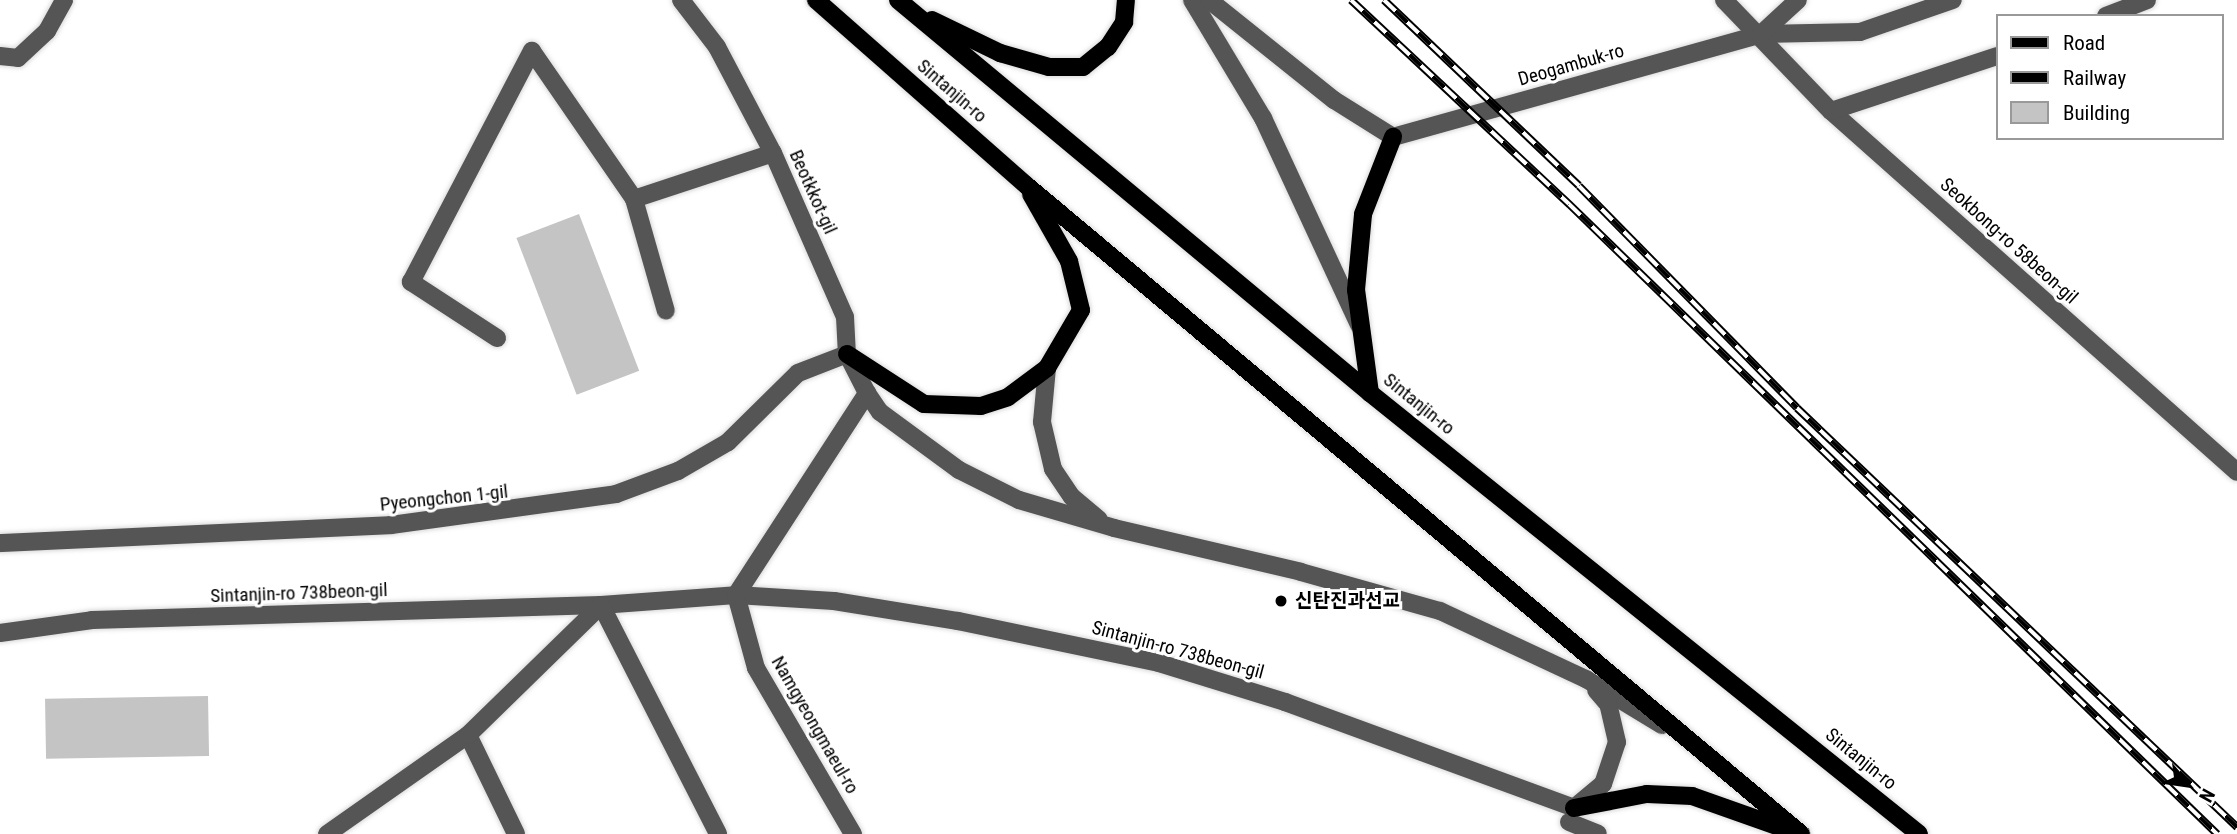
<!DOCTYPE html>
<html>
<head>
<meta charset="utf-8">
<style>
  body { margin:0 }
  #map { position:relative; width:2237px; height:834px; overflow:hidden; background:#fff; font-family:"Roboto Condensed","Noto Sans KR",sans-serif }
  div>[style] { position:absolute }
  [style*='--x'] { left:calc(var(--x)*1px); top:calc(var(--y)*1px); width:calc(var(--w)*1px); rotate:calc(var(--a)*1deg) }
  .building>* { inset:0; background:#c4c4c4; transform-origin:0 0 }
  .roads { filter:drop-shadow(0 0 2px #dbdbdb) drop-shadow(0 0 2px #dbdbdb) }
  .minor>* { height:18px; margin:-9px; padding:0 9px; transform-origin:9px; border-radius:9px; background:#555 }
  .major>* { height:18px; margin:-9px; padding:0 9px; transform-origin:9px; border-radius:9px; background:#000 }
  .rail>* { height:8px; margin-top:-4px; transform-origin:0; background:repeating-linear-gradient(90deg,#fff 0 16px,#000 0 32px); box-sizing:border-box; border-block:2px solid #000 }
  .dots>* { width:19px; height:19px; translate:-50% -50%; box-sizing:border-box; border:4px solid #fff; border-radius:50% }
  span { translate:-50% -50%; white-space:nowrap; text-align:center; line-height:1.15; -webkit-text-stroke:6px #fff; paint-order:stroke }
  .street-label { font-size:19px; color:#000 }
  .poi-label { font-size:19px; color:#000; font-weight:700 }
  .left { translate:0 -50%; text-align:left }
  .legend { position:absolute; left:1996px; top:14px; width:228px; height:126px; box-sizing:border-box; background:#fff; border:2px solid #999; margin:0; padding:9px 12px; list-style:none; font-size:21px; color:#000 }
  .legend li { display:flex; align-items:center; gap:14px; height:35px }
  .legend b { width:35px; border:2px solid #999 }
  .north { position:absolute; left:2153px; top:750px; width:70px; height:70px; -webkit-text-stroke:5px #fff; paint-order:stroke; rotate:119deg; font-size:19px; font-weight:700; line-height:28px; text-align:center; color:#000 }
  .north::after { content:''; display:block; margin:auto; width:24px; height:32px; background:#000; clip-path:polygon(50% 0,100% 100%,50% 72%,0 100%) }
</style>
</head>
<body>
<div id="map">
  <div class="building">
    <i style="left:579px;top:214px;width:168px;height:67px;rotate:69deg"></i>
    <i style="left:208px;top:696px;width:60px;height:163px;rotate:89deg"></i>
  </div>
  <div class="roads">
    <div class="minor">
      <i style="--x:681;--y:0;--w:59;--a:52.5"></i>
      <i style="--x:717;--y:47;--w:120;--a:62.2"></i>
      <i style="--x:773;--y:153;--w:179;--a:66.3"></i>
      <i style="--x:845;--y:317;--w:37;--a:87"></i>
      <i style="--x:847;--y:354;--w:44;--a:62.9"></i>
      <i style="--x:867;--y:393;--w:23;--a:56"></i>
      <i style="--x:880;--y:412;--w:98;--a:36.3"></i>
      <i style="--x:959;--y:470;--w:67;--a:26.6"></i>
      <i style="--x:1019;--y:500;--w:99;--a:16.4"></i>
      <i style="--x:1114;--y:528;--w:192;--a:13.2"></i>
      <i style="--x:1301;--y:572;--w:144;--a:15.7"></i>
      <i style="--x:1440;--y:611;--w:161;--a:25"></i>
      <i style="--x:1586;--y:679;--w:89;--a:31.2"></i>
      <i style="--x:1192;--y:0;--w:138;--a:59"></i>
      <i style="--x:1263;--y:118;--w:228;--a:65.1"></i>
      <i style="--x:1209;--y:0;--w:160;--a:38.7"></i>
      <i style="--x:1334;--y:100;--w:70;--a:32.1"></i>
      <i style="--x:1393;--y:137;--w:382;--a:-15.6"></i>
      <i style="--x:1761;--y:34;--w:99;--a:-1.2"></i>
      <i style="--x:1860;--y:32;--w:98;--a:-19"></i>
      <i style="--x:1724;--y:0;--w:154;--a:46.1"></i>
      <i style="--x:1831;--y:111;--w:543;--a:41.64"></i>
      <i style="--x:2106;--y:16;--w:44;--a:-21.3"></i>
      <i style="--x:1761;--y:34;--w:50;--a:-42.6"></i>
      <i style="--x:0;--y:56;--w:18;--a:6"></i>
      <i style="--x:18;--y:58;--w:40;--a:-43"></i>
      <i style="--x:47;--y:31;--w:35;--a:-61"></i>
      <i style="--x:1831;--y:111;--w:175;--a:-18.3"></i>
      <i style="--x:634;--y:199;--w:116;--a:74.1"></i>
      <i style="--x:497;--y:338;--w:103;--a:-146.9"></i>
      <i style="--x:411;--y:282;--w:261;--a:-62.4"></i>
      <i style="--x:532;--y:51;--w:180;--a:55.4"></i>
      <i style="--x:634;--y:199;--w:146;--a:-18.3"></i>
      <i style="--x:1047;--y:368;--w:54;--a:95.3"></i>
      <i style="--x:1042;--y:422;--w:48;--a:76.8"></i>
      <i style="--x:1053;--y:469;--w:34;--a:56"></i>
      <i style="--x:1072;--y:497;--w:35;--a:40"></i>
      <i style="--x:0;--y:543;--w:391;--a:-2.6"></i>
      <i style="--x:391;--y:525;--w:227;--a:-7.8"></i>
      <i style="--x:616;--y:494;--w:66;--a:-20.4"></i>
      <i style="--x:678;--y:471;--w:58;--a:-30.1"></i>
      <i style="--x:728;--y:442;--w:98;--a:-44.6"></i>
      <i style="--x:798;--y:373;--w:53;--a:-21.2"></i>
      <i style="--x:0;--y:633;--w:93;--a:-8"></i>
      <i style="--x:92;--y:620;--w:509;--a:-1.69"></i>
      <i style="--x:601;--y:605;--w:135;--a:-4.2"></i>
      <i style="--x:736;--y:595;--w:98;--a:3.5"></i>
      <i style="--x:834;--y:601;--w:126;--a:9.2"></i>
      <i style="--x:958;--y:621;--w:205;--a:11.8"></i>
      <i style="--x:1159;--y:663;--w:132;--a:17.2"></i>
      <i style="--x:1285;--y:702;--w:308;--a:20.1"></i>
      <i style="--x:468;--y:735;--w:110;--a:64.1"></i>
      <i style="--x:1574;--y:808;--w:38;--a:-40"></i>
      <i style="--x:1603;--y:784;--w:44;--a:-71.6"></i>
      <i style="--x:1617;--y:742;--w:39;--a:-103"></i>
      <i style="--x:1608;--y:704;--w:18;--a:-131"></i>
      <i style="--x:1569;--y:822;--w:31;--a:22"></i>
      <i style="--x:327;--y:834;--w:172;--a:-35.1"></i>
      <i style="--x:468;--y:735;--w:186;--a:-44.3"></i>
      <i style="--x:601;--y:605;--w:257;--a:62.9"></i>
      <i style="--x:853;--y:834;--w:192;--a:-120.3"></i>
      <i style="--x:756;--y:668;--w:76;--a:-105.3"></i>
      <i style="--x:736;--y:595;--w:241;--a:-57"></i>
    </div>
    <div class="major">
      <i style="--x:816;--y:0;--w:280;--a:41.4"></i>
      <i style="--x:1026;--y:185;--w:1011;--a:39.94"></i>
      <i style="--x:898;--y:0;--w:614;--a:39.78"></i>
      <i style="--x:1370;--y:393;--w:704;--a:38.77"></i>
      <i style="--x:932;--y:20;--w:76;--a:25.9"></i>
      <i style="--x:1000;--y:53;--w:51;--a:15.9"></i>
      <i style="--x:1049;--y:67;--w:34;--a:0"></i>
      <i style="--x:1083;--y:67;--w:32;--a:-39"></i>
      <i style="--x:1108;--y:47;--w:30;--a:-57"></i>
      <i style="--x:1124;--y:22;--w:22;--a:-85"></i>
      <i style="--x:847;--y:354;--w:92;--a:33"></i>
      <i style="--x:924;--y:404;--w:57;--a:2"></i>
      <i style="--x:981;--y:406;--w:28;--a:-18"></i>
      <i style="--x:1008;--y:397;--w:49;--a:-36.6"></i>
      <i style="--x:1047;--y:368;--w:67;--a:-59.6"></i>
      <i style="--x:1081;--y:310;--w:50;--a:-103.8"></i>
      <i style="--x:1069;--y:261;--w:77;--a:-119.6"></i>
      <i style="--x:1370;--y:393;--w:104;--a:-97.7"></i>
      <i style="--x:1356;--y:290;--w:76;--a:-84.7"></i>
      <i style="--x:1363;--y:214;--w:83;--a:-68.7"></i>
      <i style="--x:1574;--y:808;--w:74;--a:-10.9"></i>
      <i style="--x:1647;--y:794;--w:45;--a:2.5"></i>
      <i style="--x:1692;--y:796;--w:102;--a:19.5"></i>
    </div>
  </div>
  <div class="rail">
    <i style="--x:1351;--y:0;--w:299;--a:43.1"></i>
    <i style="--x:1569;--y:204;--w:904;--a:44.19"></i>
    <i style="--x:1384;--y:0;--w:269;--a:43.6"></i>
    <i style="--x:1579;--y:186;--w:311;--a:45.5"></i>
    <i style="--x:1797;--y:408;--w:608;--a:43.6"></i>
  </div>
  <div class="dots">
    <i style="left:1281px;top:601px;background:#000"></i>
  </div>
  <div class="street-label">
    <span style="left:1571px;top:65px;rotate:-16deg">Deogambuk-ro</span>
    <span style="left:952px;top:91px;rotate:41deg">Sintanjin-ro</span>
    <span style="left:813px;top:192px;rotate:66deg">Beotkkot-gil</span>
    <span style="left:2009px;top:241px;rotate:42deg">Seokbong-ro 58beon-gil</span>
    <span style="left:1419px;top:404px;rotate:39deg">Sintanjin-ro</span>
    <span style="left:444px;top:498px;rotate:-6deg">Pyeongchon 1-gil</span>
    <span style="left:299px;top:593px;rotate:-2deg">Sintanjin-ro 738beon-gil</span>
    <span style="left:1178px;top:650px;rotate:15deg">Sintanjin-ro 738beon-gil</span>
    <span style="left:815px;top:725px;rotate:60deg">Namgyeongmaeul-ro</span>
    <span style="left:1861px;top:759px;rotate:39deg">Sintanjin-ro</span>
  </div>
  <div class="poi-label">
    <span class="left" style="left:1295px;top:601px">신탄진과선교</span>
  </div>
  <ul class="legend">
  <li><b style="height:9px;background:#000"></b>Road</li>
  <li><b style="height:9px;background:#000"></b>Railway</li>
  <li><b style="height:19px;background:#c4c4c4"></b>Building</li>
  </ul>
  <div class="north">N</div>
</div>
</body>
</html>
